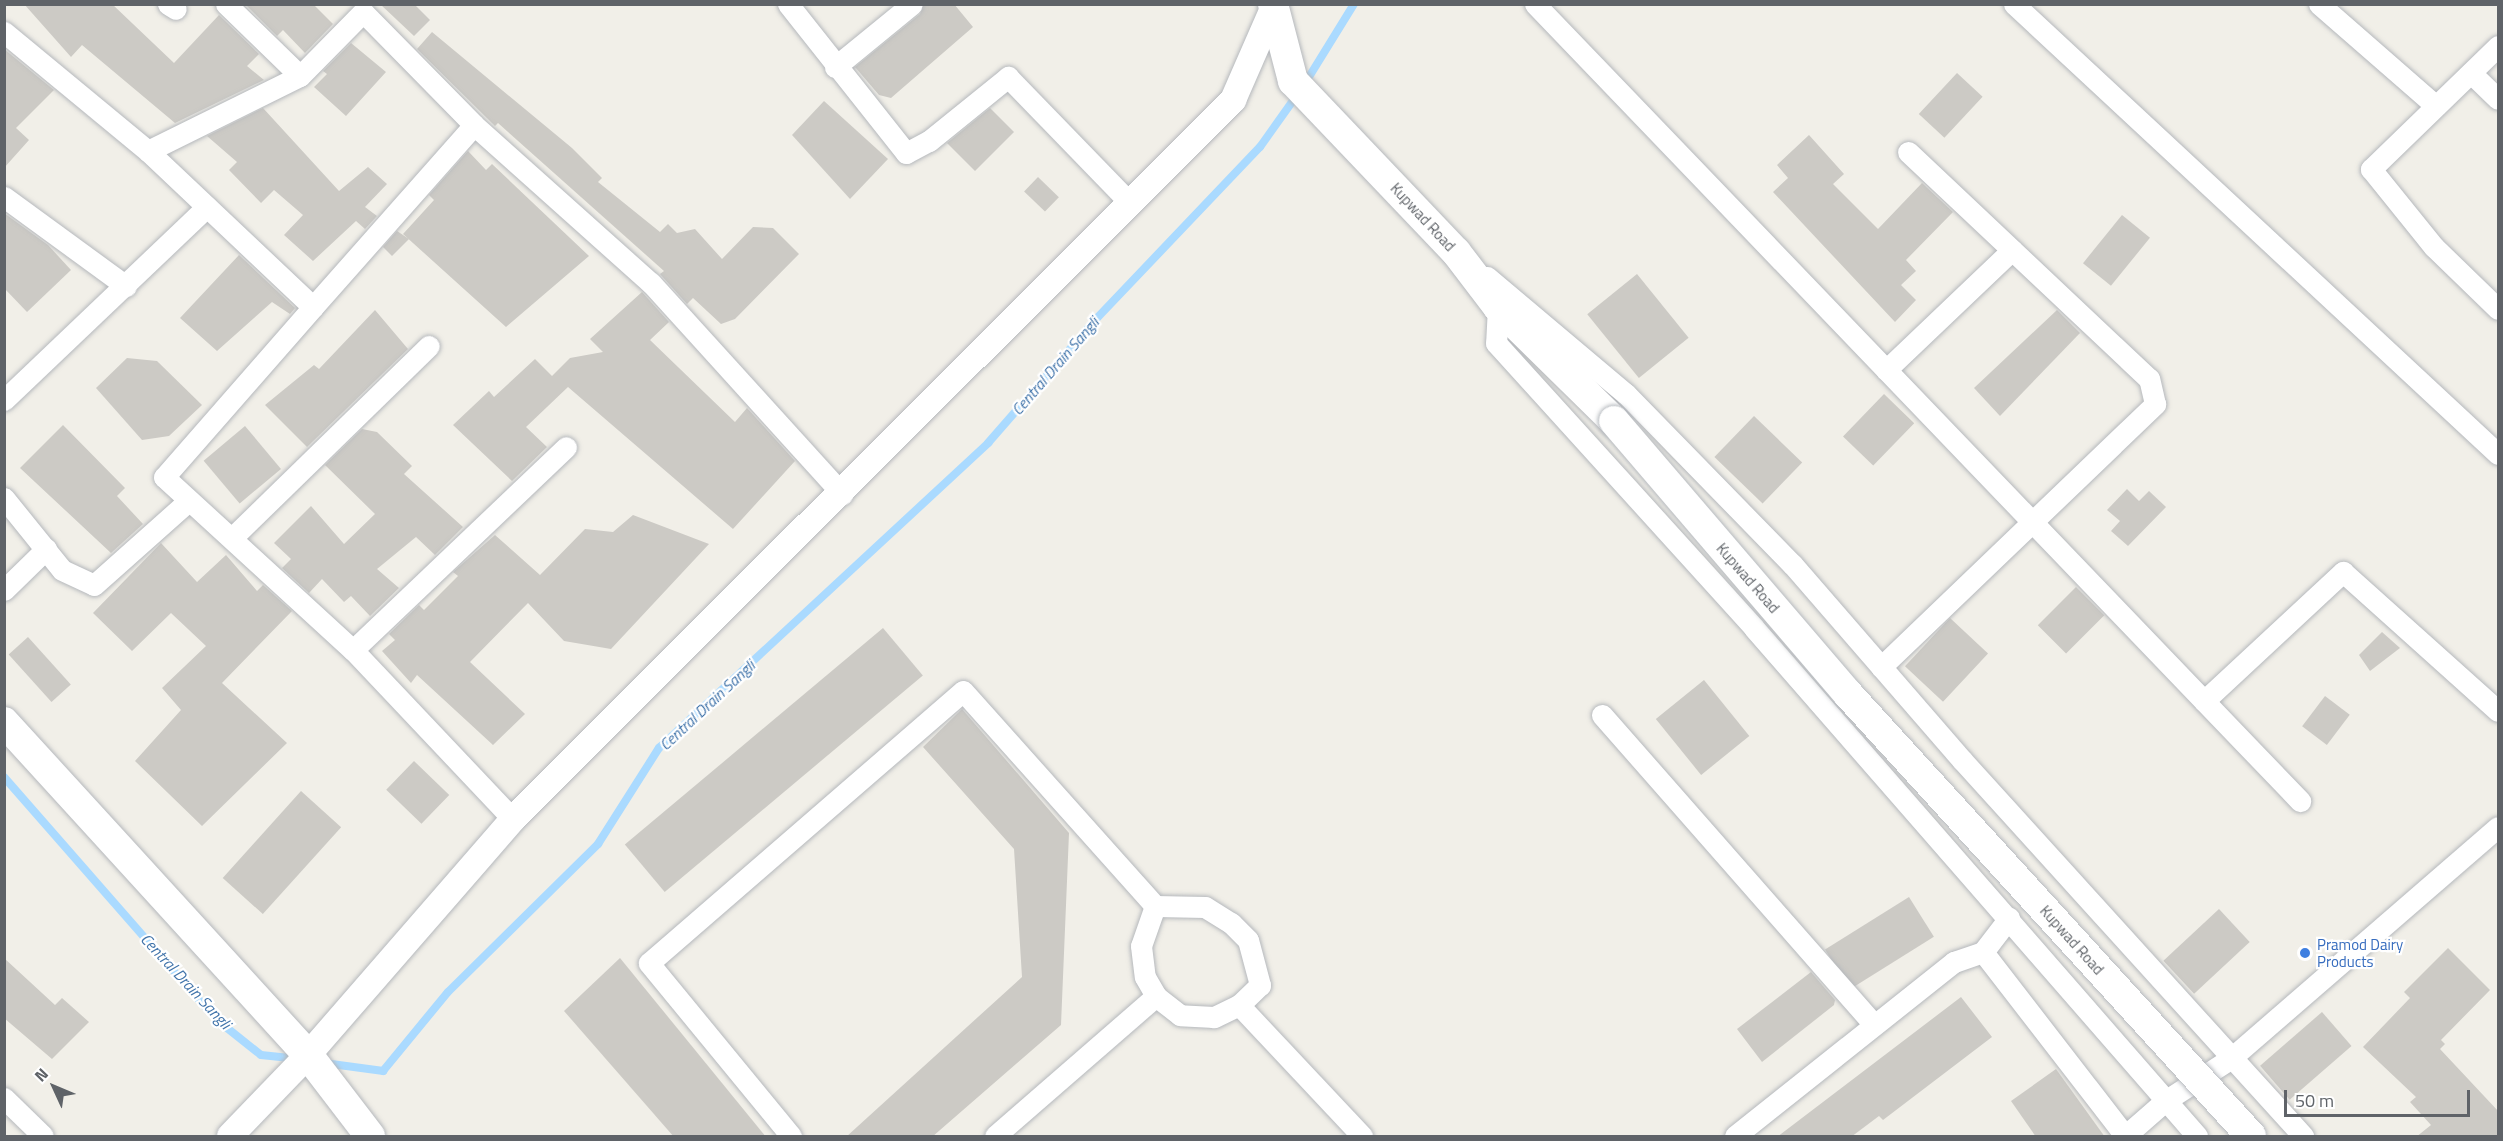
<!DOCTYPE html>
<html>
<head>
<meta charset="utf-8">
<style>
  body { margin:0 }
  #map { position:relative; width:2503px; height:1141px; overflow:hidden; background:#f1efe8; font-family:"Titillium Web",sans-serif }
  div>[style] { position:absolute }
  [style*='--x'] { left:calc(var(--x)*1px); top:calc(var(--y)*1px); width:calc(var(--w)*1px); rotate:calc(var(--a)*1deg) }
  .stream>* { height:8px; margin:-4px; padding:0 4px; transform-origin:4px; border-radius:4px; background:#aadaff }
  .building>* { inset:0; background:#cccac5; transform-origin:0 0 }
  .roads { filter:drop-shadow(0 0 2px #b5b8bc) drop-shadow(0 0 2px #b5b8bc) }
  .minor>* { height:21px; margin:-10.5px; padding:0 10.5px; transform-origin:10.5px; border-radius:10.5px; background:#fff }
  .tertiary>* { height:26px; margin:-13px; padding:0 13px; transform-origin:13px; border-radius:13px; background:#fff }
  .secondary>* { height:30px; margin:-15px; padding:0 15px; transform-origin:15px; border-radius:15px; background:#fff }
  .bridges { filter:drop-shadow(0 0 2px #b6babf) drop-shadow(0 0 2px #b6babf) }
  .secondary-bridge>* { height:30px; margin:-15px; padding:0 15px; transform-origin:15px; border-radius:15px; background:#fff }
  .dots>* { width:16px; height:16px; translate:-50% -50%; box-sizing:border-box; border:3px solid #fff; border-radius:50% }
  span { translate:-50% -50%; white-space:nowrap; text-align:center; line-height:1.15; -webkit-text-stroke:4.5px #fff; paint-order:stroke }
  .street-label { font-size:15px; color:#5f6368 }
  .shop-label { font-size:15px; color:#366cbe }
  .left { translate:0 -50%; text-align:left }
  .water-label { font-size:16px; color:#4174aa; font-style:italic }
  .frame { position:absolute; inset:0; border:6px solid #5f6368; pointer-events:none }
  .north { position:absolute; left:24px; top:1057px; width:60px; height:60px; -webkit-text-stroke:4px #fff; paint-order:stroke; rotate:314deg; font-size:16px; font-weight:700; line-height:24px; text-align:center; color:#5f6368 }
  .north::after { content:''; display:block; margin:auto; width:21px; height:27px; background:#5f6368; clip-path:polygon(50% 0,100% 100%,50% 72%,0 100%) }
  .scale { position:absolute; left:2284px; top:1090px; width:186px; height:27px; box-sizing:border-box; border:3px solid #5f6368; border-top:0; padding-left:8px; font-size:18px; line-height:21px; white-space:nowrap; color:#5f6368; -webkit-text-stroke:4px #fff; paint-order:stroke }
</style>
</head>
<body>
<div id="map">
  <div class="stream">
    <i style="--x:1304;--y:85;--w:95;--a:-58.3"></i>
    <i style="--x:4;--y:777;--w:323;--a:48.8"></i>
    <i style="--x:217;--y:1020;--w:56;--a:38.5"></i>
    <i style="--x:261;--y:1055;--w:36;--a:6"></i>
    <i style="--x:324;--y:1063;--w:60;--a:7.7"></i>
    <i style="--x:383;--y:1071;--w:102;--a:-50.6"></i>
    <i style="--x:448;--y:992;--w:211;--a:-44.6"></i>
    <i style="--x:598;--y:844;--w:114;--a:-57.6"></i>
    <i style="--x:659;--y:748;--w:449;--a:-42.8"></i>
    <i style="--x:988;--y:443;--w:167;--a:-48.9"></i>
    <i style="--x:1098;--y:317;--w:235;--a:-46.4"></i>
    <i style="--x:1260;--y:147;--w:64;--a:-54.6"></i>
  </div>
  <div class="building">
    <i style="clip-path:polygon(24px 4px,112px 4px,174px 63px,219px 15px,259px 54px,247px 66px,264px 80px,175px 123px,82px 45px,71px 57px)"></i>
    <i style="clip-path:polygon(245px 4px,313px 4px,333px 24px,305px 53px,283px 30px,277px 36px)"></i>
    <i style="clip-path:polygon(380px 4px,414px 4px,430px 20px,414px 36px)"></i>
    <i style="clip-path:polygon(924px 4px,954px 4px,973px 27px,891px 98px,879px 95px,855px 67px,920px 14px)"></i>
    <i style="clip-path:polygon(432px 32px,572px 148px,602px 178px,598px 182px,660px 232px,668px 224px,677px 233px,695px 229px,722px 259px,753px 227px,773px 228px,799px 254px,735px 319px,721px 324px,693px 298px,687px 304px,660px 274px,664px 271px,498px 123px,495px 126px,417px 49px)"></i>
    <i style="clip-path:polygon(351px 43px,386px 72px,346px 116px,314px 87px,327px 74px,323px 71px)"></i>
    <i style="clip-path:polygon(4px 49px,54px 90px,16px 128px,29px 140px,4px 168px)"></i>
    <i style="left:1957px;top:73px;width:35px;height:56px;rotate:43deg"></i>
    <i style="clip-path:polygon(824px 101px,888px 159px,850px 199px,792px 135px)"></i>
    <i style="clip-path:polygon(263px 108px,339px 191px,368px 167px,387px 184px,365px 207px,377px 216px,365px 229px,356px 221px,313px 261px,284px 235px,303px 215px,274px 190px,261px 203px,229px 170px,237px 162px,207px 136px)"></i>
    <i style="clip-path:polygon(990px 108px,1014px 132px,975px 171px,947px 143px)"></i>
    <i style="clip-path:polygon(1809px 135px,1844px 174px,1833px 184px,1878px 229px,1922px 183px,1953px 212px,1906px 260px,1916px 271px,1901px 285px,1916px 300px,1895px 322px,1773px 192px,1788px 178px,1777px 165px)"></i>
    <i style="clip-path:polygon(468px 151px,486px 170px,492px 164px,589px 256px,506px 327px,403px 234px,434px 200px,429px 195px)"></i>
    <i style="left:1038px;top:177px;width:29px;height:20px;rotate:44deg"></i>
    <i style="clip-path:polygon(4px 213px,48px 245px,71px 270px,27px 312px,4px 288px)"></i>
    <i style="left:2122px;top:215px;width:36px;height:62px;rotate:39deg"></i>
    <i style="clip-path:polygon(397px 231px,409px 239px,392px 256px,383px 247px)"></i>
    <i style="clip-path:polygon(239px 255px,295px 308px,290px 314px,272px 302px,217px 351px,180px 318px)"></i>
    <i style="left:1637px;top:274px;width:82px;height:64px;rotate:51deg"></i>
    <i style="clip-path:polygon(642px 292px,669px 322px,650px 340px,735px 422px,747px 408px,795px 461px,733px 529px,568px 387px,526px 427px,547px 447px,512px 481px,453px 425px,489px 391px,494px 397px,535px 359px,552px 376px,570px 358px,603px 352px,590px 339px)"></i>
    <i style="clip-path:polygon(375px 310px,408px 349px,307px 447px,265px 405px,314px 365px,319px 369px)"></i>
    <i style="clip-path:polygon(2057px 310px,2080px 333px,2000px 416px,1974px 388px)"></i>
    <i style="clip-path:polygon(127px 358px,157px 361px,202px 405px,169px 436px,142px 440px,96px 388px)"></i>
    <i style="left:1884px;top:394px;width:42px;height:59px;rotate:44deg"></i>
    <i style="left:1754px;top:416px;width:67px;height:57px;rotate:44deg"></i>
    <i style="clip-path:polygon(63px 425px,125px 488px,117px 496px,143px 524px,111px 553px,20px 468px)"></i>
    <i style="left:245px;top:426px;width:56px;height:54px;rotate:50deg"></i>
    <i style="clip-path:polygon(362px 429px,377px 432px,412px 466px,404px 474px,463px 527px,435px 555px,416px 537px,377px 569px,399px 588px,370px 616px,351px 596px,344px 602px,322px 579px,309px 593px,282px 568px,291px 559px,274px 543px,311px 506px,344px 544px,375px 514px,325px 465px)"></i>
    <i style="clip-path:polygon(2127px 489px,2139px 501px,2149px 491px,2166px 507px,2128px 546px,2111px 531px,2120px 521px,2107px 510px)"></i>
    <i style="clip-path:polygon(633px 515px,709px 544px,611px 649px,564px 641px,528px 603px,470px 662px,525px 714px,493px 745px,417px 675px,411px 683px,382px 651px,395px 640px,389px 634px,419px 605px,424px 610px,458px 576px,453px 572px,495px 535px,540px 575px,585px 529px,613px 532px)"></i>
    <i style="clip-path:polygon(161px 543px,197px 582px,226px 555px,257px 591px,263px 585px,292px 611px,222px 683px,287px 743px,202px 826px,135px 761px,181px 710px,162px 688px,206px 646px,171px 613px,132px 651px,93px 613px)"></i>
    <i style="left:2076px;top:587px;width:40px;height:54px;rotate:45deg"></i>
    <i style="left:1950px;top:618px;width:52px;height:66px;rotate:43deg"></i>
    <i style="left:883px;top:628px;width:62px;height:337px;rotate:50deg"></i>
    <i style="clip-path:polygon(2382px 632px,2400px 648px,2370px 671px,2359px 655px)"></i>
    <i style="left:28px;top:637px;width:64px;height:26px;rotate:48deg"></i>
    <i style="left:1704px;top:680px;width:72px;height:62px;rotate:51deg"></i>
    <i style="left:2325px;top:696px;width:31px;height:38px;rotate:37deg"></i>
    <i style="clip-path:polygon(962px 709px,1069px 833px,1061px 1025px,932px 1137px,846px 1137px,1022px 977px,1014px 849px,923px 747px)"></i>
    <i style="left:414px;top:761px;width:49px;height:40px;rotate:44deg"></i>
    <i style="left:301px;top:791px;width:54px;height:117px;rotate:42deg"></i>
    <i style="left:1909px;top:897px;width:47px;height:99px;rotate:58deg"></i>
    <i style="left:2219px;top:909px;width:45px;height:76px;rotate:47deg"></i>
    <i style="clip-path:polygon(2448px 948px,2490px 990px,2441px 1040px,2445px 1044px,2440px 1049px,2499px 1112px,2499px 1137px,2416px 1137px,2431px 1125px,2410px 1102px,2416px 1097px,2363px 1047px,2410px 998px,2404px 992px)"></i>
    <i style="clip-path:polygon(4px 958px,55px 1005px,62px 998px,89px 1022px,52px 1059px,4px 1018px)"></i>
    <i style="clip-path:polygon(620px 958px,766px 1137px,674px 1137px,564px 1011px)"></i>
    <i style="clip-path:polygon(1811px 972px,1835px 1000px,1834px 1005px,1762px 1062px,1737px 1029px)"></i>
    <i style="clip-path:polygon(1961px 997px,1992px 1037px,1883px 1120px,1879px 1116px,1851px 1137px,1777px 1137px)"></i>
    <i style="left:2322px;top:1012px;width:45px;height:82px;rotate:49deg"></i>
    <i style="clip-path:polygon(2056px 1069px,2105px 1137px,2036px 1137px,2011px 1101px)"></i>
  </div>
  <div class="roads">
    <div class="minor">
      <i style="--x:168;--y:4;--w:9;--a:32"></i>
      <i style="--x:226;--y:4;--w:103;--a:44.2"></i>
      <i style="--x:788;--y:4;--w:190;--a:51.6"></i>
      <i style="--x:906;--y:153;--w:26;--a:-28"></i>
      <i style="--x:929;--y:141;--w:102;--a:-39"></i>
      <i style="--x:1008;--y:77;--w:174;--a:45.9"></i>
      <i style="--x:1535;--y:4;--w:1105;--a:46.17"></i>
      <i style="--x:2014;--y:4;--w:661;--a:42.92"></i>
      <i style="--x:2319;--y:4;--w:155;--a:41.1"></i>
      <i style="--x:4;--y:32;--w:187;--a:39.6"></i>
      <i style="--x:2498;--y:46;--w:177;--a:135.9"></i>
      <i style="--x:2371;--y:169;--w:100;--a:51.1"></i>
      <i style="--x:2434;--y:247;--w:89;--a:44.1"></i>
      <i style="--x:835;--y:67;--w:99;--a:-39.3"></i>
      <i style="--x:2471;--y:73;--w:37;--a:44"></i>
      <i style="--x:474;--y:125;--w:243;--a:131.5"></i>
      <i style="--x:313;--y:307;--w:227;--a:-136.6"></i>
      <i style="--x:148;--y:151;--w:169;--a:-26.3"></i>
      <i style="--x:300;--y:76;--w:90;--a:-45.5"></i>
      <i style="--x:363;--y:12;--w:158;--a:45.5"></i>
      <i style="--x:474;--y:125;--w:237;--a:41.8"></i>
      <i style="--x:651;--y:283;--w:285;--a:47.8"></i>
      <i style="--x:4;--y:197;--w:151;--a:36.1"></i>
      <i style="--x:1487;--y:277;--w:182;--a:40.1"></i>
      <i style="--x:1626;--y:394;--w:239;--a:45.7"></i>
      <i style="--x:1793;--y:565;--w:258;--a:49.1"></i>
      <i style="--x:1962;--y:760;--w:508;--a:47.79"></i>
      <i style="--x:313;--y:307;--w:226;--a:131.2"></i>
      <i style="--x:164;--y:477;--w:256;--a:42.5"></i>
      <i style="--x:353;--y:650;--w:233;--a:46.6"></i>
      <i style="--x:1498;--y:307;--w:36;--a:93"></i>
      <i style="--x:1496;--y:343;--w:384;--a:47.8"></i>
      <i style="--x:1754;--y:628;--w:674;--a:48.91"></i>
      <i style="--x:1886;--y:370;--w:174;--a:-43.6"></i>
      <i style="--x:4;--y:400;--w:280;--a:-43.6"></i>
      <i style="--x:4;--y:498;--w:92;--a:51.1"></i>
      <i style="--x:62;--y:570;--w:35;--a:25"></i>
      <i style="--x:94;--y:585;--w:125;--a:-41.7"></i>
      <i style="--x:234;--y:536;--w:272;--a:-44.3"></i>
      <i style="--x:4;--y:590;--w:59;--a:-44.3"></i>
      <i style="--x:353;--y:650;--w:294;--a:-43.6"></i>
      <i style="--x:1881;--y:667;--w:380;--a:-43.8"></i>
      <i style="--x:2155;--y:404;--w:26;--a:-103"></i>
      <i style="--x:2149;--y:379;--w:331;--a:-136.7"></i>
      <i style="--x:2204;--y:701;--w:190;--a:-42.9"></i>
      <i style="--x:2343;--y:572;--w:208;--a:41.9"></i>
      <i style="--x:1602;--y:715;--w:412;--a:48.7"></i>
      <i style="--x:1155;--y:906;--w:42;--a:109.3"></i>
      <i style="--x:1141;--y:946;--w:31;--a:83"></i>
      <i style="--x:1145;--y:977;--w:22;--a:60"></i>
      <i style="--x:1983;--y:952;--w:43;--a:-52.6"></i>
      <i style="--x:1239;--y:1005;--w:180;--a:46.8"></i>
      <i style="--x:4;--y:1098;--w:54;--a:44.3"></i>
      <i style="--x:791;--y:1136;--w:224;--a:-129.4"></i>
      <i style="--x:649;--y:963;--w:415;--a:-40.9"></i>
      <i style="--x:963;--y:691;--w:288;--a:48.2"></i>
      <i style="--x:1155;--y:906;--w:50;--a:1.1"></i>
      <i style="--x:1205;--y:907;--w:31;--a:32"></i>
      <i style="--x:1231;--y:923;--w:24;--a:45"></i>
      <i style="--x:1248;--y:940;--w:47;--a:75.1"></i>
      <i style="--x:1260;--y:985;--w:29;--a:136"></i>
      <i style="--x:1239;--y:1005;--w:28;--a:154"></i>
      <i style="--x:1214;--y:1017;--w:34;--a:-177"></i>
      <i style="--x:1180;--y:1015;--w:31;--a:-142"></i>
      <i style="--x:1156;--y:996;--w:213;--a:139"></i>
      <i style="--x:1735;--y:1136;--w:280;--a:-38.5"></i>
      <i style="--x:1954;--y:962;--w:31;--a:-19"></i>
      <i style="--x:1983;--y:952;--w:232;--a:52.3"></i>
      <i style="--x:2125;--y:1136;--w:53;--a:-41.2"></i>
      <i style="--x:2165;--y:1101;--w:77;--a:-32.9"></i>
      <i style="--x:2230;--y:1059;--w:354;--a:-40.9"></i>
    </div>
    <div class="tertiary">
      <i style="--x:230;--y:1136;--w:112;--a:-46.1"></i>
      <i style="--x:308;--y:1055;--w:313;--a:-49"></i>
      <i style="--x:513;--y:819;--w:1018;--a:-44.96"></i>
      <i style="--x:1233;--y:100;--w:103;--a:-66.4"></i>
    </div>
    <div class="secondary">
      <i style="--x:1273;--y:4;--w:80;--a:75.4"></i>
      <i style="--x:1293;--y:81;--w:236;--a:46.4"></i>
      <i style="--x:1456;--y:252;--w:69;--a:52.6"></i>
      <i style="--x:1498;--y:307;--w:163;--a:44.5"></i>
      <i style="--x:4;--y:722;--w:451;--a:47.6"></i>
      <i style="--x:308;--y:1055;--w:102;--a:52.6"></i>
    </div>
  </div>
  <div class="bridges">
    <div class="secondary-bridge">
      <i style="--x:1614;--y:421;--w:360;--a:49.4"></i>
      <i style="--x:1848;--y:694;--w:598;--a:47.64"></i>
    </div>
  </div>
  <div class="dots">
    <i style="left:2305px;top:953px;background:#3f7fe0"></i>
  </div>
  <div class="street-label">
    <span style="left:1423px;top:217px;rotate:47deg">Kupwad Road</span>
    <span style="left:1748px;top:578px;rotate:49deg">Kupwad Road</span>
    <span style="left:2072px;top:940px;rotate:48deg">Kupwad Road</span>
  </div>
  <div class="shop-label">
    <span class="left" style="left:2317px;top:953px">Pramod Dairy<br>Products</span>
  </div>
  <div class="water-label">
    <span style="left:1055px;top:366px;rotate:-49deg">Central Drain Sangli</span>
    <span style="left:707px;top:705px;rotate:-43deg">Central Drain Sangli</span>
    <span style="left:186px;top:981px;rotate:47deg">Central Drain Sangli</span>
  </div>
  <div class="frame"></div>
  <div class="north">N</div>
  <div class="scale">50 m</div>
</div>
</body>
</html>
